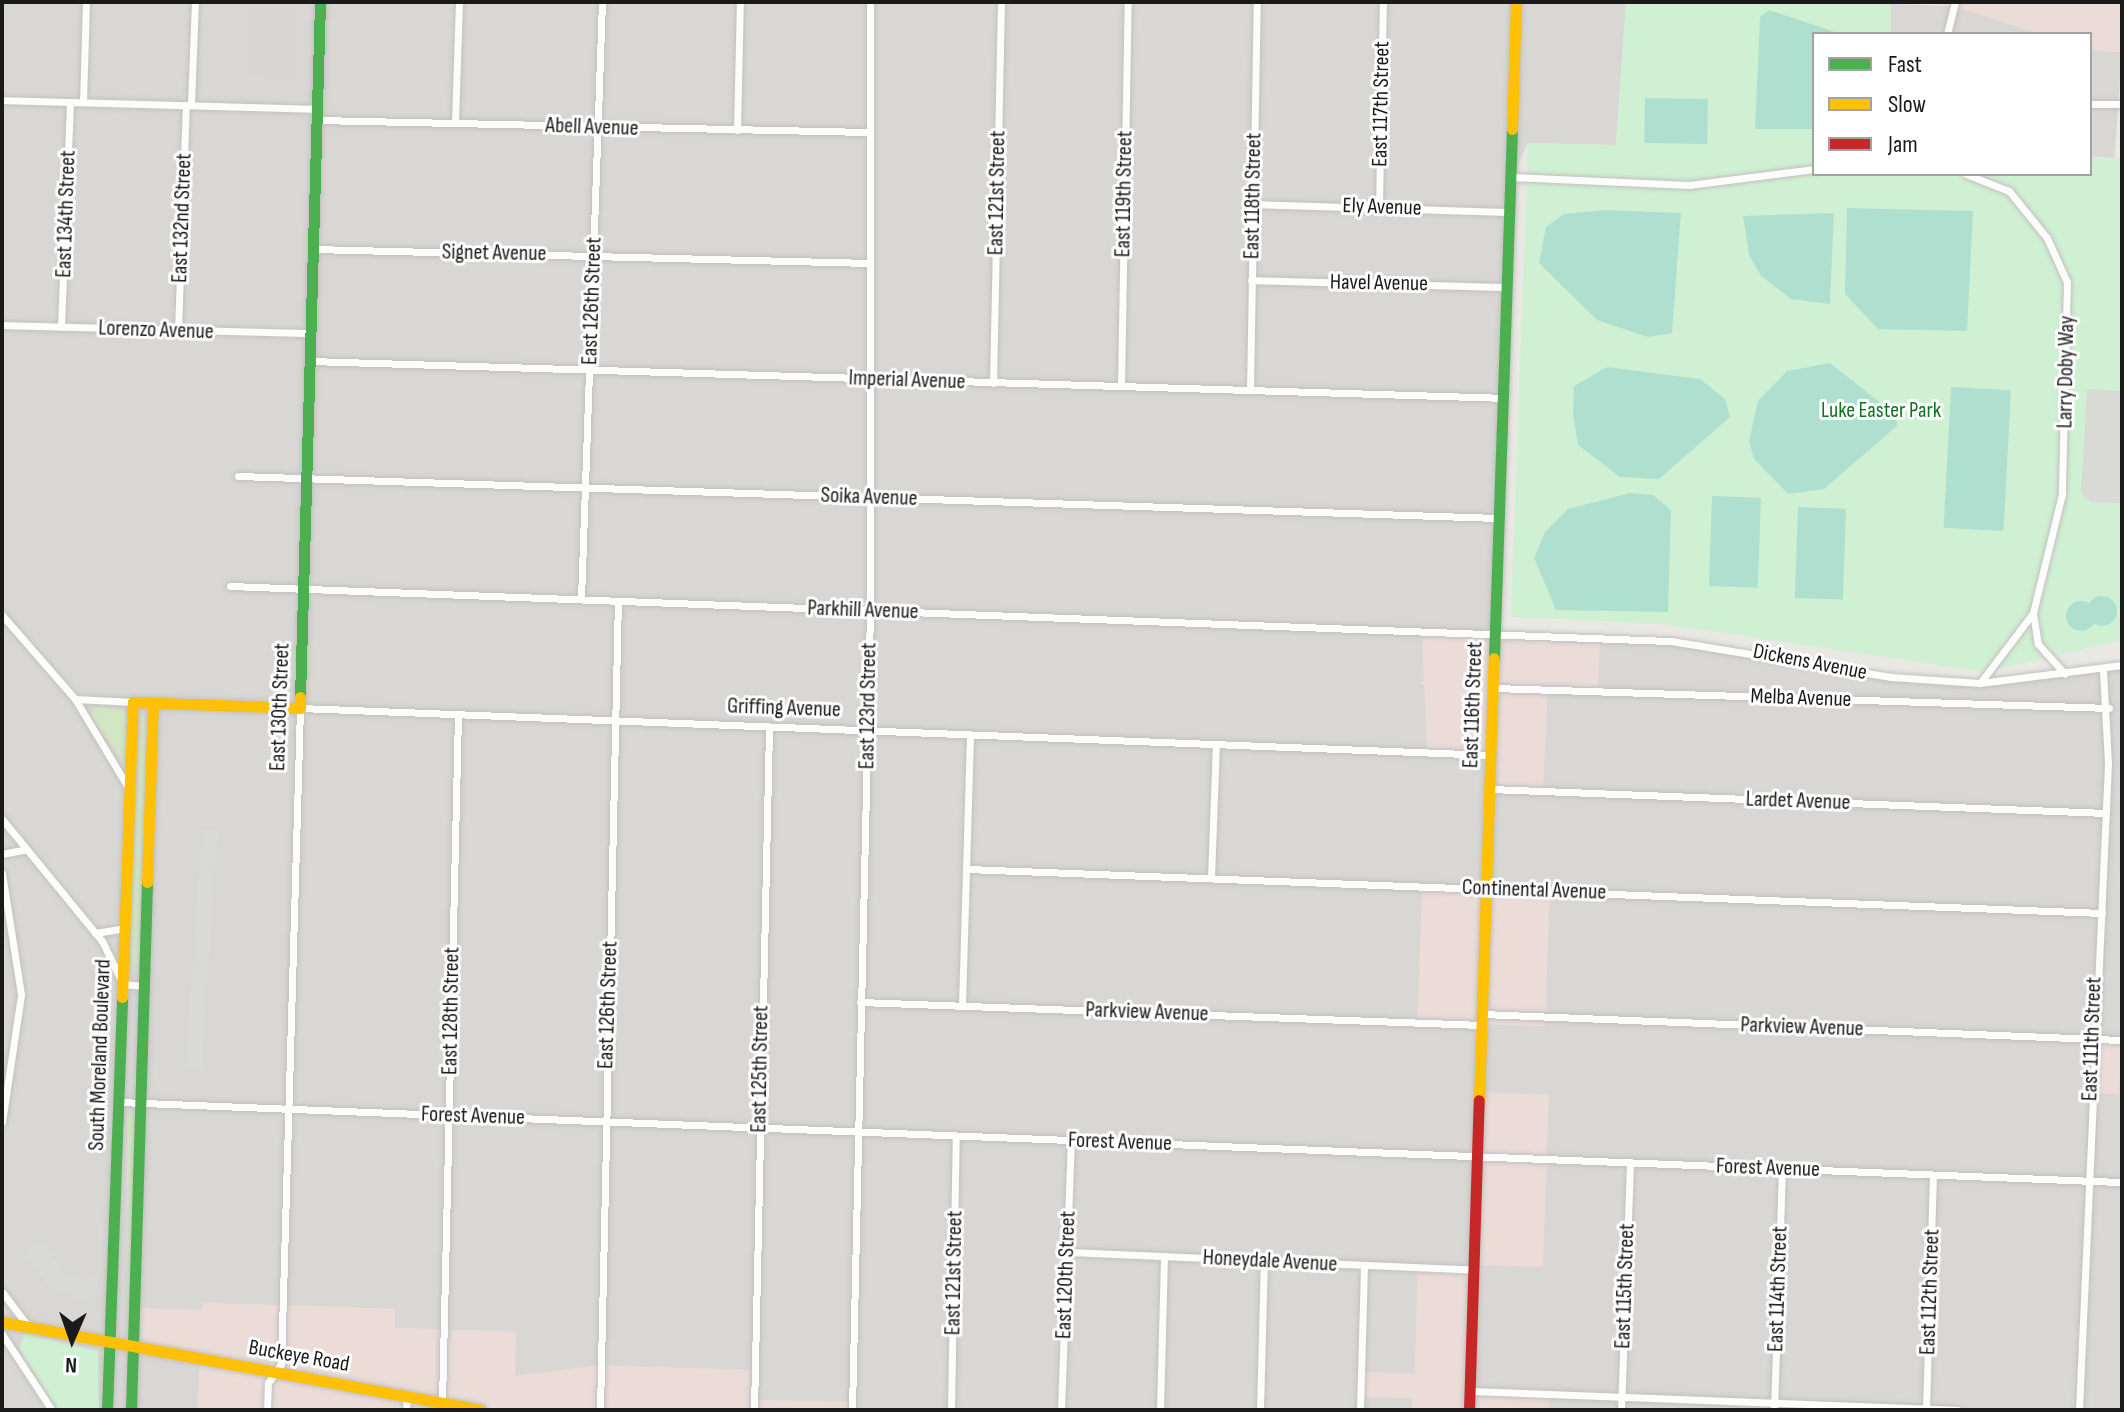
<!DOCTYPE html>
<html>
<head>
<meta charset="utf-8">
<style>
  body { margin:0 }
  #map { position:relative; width:2124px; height:1412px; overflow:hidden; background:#e9e8e3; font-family:"Sofia Sans Condensed",sans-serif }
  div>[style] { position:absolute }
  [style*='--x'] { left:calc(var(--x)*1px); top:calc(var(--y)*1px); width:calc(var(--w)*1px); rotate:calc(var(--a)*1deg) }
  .residential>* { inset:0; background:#d8d7d4; transform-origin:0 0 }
  .commercial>* { inset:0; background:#ebdcd8; transform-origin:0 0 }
  .religious>* { inset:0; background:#d7d6d4; transform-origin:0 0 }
  .grass>* { inset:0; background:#d2e7c1; transform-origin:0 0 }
  .park>* { inset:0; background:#d0f0d3 }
  .pitch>* { inset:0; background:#afe0cf; transform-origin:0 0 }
  .round { border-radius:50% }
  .parking>* { inset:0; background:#d9d9d6; transform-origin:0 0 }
  .roads { filter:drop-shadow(0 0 2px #c1c1bf) drop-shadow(0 0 2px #c1c1bf) }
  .street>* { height:7px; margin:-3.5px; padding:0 3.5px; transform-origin:3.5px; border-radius:3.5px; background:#fcfcfb }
  .fast>* { height:11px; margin:-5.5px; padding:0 5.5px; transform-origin:5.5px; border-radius:5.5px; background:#4caf50 }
  .slow>* { height:11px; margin:-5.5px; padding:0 5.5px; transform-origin:5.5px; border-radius:5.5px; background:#ffc107 }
  .jam>* { height:11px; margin:-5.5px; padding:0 5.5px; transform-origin:5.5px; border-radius:5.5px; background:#c62828 }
  span { translate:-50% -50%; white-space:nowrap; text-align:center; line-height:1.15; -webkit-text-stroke:6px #fff; paint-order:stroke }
  .street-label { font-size:22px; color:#1a1a1a }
  .park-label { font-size:22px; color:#0e731f }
  .frame { position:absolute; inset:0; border:4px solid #1a1a1a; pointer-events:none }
  .legend { position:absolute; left:1812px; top:32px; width:280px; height:144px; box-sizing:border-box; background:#fff; border:2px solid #a3a3a3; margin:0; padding:10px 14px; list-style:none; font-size:24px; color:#1a1a1a }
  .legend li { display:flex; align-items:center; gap:16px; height:40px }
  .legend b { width:40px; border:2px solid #a3a3a3 }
  .north { position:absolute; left:32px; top:1300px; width:80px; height:80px; -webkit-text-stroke:6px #fff; paint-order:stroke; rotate:182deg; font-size:22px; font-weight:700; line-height:32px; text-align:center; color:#1a1a1a }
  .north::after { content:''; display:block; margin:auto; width:28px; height:36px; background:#1a1a1a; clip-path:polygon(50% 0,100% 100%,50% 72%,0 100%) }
</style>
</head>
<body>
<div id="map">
  <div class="residential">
    <i style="clip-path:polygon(2px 2px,1626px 2px,1616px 145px,1528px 143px,1512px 177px,1496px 636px,1420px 684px,1548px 690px,1600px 639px,1714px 644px,1891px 677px,2001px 683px,2122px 665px,2122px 1410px,1549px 1410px,1549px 1395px,1469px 1391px,1418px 1268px,1415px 1374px,1362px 1372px,1413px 1398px,1412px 1410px,852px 1410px,851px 1402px,754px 1400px,600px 1370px,515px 1376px,515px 1332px,394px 1328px,395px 1309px,204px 1303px,203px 1310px,135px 1308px,200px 1358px,198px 1410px,2px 1410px)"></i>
    <i style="clip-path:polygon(1891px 4px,1954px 6px,2040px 34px,1891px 34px)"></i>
    <i style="left:2090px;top:50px;width:32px;height:106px;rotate:4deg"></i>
  </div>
  <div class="commercial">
    <i style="clip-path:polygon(1901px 2px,2122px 2px,2122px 52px,2090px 50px,2090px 34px,2040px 34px,1954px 6px)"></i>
    <i style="clip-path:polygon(1422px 633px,1600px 639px,1598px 691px,1548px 690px,1543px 791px,1490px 789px,1492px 755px,1427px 752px)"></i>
    <i style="left:1422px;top:886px;width:128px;height:136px;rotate:2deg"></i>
    <i style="left:2092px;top:1039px;width:29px;height:54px;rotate:2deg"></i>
    <i style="left:1479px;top:1092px;width:70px;height:173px;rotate:2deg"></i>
    <i style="clip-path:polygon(1418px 1268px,1473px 1270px,1470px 1391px,1549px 1394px,1549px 1410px,1412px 1410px,1412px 1398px,1361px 1397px,1361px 1372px,1415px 1374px)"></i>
    <i style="clip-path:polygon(203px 1303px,395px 1309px,395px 1328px,516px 1332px,515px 1376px,601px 1365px,754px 1370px,754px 1400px,852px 1402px,852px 1410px,198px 1410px,200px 1358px,134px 1346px,134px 1308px,202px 1310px)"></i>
  </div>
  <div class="religious">
    <i style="left:250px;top:11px;width:47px;height:64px;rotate:1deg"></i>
  </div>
  <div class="grass">
    <i style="clip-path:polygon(95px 707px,127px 711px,124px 763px,90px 714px)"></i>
    <i style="clip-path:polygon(141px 715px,146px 720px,138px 969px,129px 963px)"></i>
    <i style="left:127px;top:1114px;width:6px;height:217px"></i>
  </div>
  <div class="park">
    <i style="clip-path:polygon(1626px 2px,1891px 4px,1891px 34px,1814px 34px,1814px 174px,2090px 174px,2090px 157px,2122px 159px,2122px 640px,1985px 672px,1664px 624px,1511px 617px,1528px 143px,1616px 145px)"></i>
    <i style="clip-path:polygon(25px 1334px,98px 1351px,99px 1410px,58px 1410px,19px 1348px)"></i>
  </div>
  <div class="pitch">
    <i style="clip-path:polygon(1769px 10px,1841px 34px,1814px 34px,1814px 129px,1755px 129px,1760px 17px)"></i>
    <i style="left:1645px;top:98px;width:63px;height:45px;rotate:1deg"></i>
    <i style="clip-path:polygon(1847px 208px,1973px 211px,1967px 331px,1878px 329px,1845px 294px)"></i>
    <i style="clip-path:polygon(1605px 210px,1681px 213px,1672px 333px,1648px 337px,1597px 320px,1539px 263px,1546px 227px,1564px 214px)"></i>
    <i style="clip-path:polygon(1834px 213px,1830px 304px,1791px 299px,1761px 276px,1749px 255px,1743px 216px)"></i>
    <i style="clip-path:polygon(1830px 363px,1896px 415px,1897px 426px,1824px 489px,1788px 494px,1754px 459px,1749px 441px,1758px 401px,1787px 371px)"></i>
    <i style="clip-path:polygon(1607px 367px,1700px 379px,1725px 399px,1730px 417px,1659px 479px,1620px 477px,1578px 445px,1573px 415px,1574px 386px)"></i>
    <i style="left:1951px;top:387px;width:60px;height:141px;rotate:3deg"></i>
    <i style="clip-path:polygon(1630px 493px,1653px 495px,1671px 510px,1668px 612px,1556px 610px,1534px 558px,1545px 532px,1568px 509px)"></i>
    <i style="left:1712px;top:496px;width:49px;height:90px;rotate:2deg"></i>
    <i style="left:1798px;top:507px;width:48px;height:91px;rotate:2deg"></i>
    <i class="round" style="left:2087px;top:596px;width:30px;height:30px"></i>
    <i class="round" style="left:2066px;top:601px;width:30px;height:30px"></i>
  </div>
  <div class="parking">
    <i style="clip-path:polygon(2087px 389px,2122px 391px,2122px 503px,2091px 502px,2081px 493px)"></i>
    <i style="left:202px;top:830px;width:16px;height:238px;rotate:4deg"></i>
    <i style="clip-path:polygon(42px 1239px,63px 1273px,98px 1277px,95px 1304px,50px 1288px,23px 1251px)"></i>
  </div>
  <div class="roads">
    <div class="street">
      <i style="--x:1947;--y:34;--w:33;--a:-76"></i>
      <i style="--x:2;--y:100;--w:315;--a:1.6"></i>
      <i style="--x:83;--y:102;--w:100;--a:-88.3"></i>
      <i style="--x:2090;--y:104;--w:32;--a:0"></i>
      <i style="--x:191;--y:105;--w:103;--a:-87.8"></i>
      <i style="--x:317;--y:120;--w:551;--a:1.25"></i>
      <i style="--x:455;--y:122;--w:120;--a:-88.1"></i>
      <i style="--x:737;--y:130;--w:128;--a:-88.7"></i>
      <i style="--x:1966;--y:174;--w:46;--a:21.6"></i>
      <i style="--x:2009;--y:191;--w:60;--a:51"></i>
      <i style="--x:2047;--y:238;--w:48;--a:65.6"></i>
      <i style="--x:2067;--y:282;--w:212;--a:91.4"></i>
      <i style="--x:2062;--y:494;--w:122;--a:103.7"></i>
      <i style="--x:2033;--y:613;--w:31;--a:81"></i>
      <i style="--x:2038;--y:644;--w:40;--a:48"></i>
      <i style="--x:1512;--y:177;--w:177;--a:2.6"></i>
      <i style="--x:1689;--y:185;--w:126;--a:-7.3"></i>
      <i style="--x:1253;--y:204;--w:258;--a:1.8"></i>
      <i style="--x:1379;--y:206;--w:204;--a:-88.9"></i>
      <i style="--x:313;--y:249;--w:555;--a:1.44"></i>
      <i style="--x:1251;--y:280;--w:256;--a:1.6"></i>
      <i style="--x:2;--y:325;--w:308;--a:1.5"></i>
      <i style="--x:61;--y:327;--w:225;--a:-87.7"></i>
      <i style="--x:178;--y:331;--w:226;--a:-88"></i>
      <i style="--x:310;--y:361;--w:1195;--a:1.77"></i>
      <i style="--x:993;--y:383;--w:381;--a:-88.8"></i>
      <i style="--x:1121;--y:385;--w:383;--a:-89"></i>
      <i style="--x:1250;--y:390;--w:388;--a:-89"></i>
      <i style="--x:238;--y:476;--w:1262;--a:1.91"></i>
      <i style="--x:230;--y:586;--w:1442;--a:2.19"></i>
      <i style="--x:1671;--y:641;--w:223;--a:9.3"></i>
      <i style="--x:1891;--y:677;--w:89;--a:3.9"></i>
      <i style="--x:1980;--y:683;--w:143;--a:-7.2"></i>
      <i style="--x:581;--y:599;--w:597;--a:-87.99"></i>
      <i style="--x:2;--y:615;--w:111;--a:49"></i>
      <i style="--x:75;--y:699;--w:105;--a:59"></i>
      <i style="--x:1980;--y:683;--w:88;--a:-52.9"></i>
      <i style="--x:1494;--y:688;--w:615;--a:1.86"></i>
      <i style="--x:75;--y:699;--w:58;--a:3"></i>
      <i style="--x:1490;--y:789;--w:616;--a:2.23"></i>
      <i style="--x:2;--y:819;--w:158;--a:50.7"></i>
      <i style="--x:102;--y:941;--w:48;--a:64"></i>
      <i style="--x:123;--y:984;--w:20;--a:6"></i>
      <i style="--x:2;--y:854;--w:25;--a:-11"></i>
      <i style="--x:967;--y:869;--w:1136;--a:2.22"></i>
      <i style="--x:2;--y:873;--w:123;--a:81.1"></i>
      <i style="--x:21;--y:995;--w:128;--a:98.5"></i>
      <i style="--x:1211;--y:878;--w:134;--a:-87.9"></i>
      <i style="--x:95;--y:933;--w:30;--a:-9"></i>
      <i style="--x:860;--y:1002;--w:621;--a:2.12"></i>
      <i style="--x:962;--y:1005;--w:269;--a:-88.3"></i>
      <i style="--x:1482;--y:1014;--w:641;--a:2.33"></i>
      <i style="--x:119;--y:1102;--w:2005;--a:2.29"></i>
      <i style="--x:1067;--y:1252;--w:406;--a:2.5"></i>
      <i style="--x:2;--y:1292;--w:43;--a:52.6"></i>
      <i style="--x:2;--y:1334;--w:91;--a:56.7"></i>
      <i style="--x:1469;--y:1391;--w:489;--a:2.2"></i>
      <i style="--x:442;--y:1403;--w:689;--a:-88.67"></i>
      <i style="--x:267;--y:1410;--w:27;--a:-88"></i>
      <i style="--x:268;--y:1383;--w:23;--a:-56"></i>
      <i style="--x:281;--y:1364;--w:656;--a:-88.34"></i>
      <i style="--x:300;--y:708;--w:1193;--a:2.26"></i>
      <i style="--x:406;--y:1410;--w:13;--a:-86"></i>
      <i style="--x:600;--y:1410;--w:809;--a:-88.73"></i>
      <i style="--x:754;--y:1410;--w:683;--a:-88.74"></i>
      <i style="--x:852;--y:1410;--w:799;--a:-88.71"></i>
      <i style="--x:870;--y:611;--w:609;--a:-90"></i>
      <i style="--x:951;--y:1410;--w:274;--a:-89"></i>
      <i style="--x:1061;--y:1410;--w:270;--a:-87.9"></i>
      <i style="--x:1160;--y:1410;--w:154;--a:-88.5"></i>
      <i style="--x:1260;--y:1410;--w:150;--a:-88.5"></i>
      <i style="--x:1360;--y:1410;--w:144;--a:-88.4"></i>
      <i style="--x:1621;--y:1410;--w:248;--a:-87.9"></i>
      <i style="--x:1774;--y:1410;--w:241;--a:-88.1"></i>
      <i style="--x:1926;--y:1410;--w:235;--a:-88.3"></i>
      <i style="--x:2079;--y:1410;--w:648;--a:-87.43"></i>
      <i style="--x:2108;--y:763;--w:93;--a:-93.1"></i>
    </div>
    <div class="fast">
      <i style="--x:1494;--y:658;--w:529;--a:-88.05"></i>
      <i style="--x:300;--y:697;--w:695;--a:-88.35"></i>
      <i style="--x:107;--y:1410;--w:413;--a:-87.9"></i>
      <i style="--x:131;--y:1410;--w:528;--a:-88.26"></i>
    </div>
    <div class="slow">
      <i style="--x:1512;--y:129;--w:127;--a:-88.2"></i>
      <i style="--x:147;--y:882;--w:179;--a:-88.1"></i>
      <i style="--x:122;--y:997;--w:295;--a:-87.9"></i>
      <i style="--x:133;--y:702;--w:167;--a:2.1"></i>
      <i style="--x:300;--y:708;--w:11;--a:-90"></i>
      <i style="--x:1479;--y:1100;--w:442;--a:-88.1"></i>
      <i style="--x:2;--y:1322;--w:486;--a:10.4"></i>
    </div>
    <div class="jam">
      <i style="--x:1469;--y:1410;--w:310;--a:-88.2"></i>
    </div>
  </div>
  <div class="street-label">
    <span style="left:1381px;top:104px;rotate:-89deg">East 117th Street</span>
    <span style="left:592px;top:127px;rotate:2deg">Abell Avenue</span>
    <span style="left:997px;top:193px;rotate:-89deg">East 121st Street</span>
    <span style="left:1124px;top:194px;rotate:-89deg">East 119th Street</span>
    <span style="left:1253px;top:196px;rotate:-89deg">East 118th Street</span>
    <span style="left:1382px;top:207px;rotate:2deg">Ely Avenue</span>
    <span style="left:66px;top:214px;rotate:-88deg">East 134th Street</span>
    <span style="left:182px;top:218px;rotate:-88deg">East 132nd Street</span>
    <span style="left:494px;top:253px;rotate:1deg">Signet Avenue</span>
    <span style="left:1379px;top:283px;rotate:1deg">Havel Avenue</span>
    <span style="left:592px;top:301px;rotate:-88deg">East 126th Street</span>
    <span style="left:156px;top:330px;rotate:2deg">Lorenzo Avenue</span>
    <span style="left:2066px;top:372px;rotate:-89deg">Larry Doby Way</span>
    <span style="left:907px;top:380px;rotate:2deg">Imperial Avenue</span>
    <span style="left:869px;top:497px;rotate:2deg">Soika Avenue</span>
    <span style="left:863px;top:610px;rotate:2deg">Parkhill Avenue</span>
    <span style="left:1810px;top:662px;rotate:11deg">Dickens Avenue</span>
    <span style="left:1801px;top:698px;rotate:2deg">Melba Avenue</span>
    <span style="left:1473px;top:705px;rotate:-88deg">East 116th Street</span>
    <span style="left:868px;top:706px;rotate:-89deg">East 123rd Street</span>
    <span style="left:280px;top:707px;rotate:-88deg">East 130th Street</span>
    <span style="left:784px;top:708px;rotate:2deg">Griffing Avenue</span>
    <span style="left:1798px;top:801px;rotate:2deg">Lardet Avenue</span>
    <span style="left:1534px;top:890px;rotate:2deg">Continental Avenue</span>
    <span style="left:608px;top:1005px;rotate:-88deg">East 126th Street</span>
    <span style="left:451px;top:1011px;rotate:-89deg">East 128th Street</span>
    <span style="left:1147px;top:1012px;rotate:2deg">Parkview Avenue</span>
    <span style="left:1802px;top:1027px;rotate:2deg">Parkview Avenue</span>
    <span style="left:2092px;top:1039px;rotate:-88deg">East 111th Street</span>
    <span style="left:100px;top:1055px;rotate:-88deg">South Moreland Boulevard</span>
    <span style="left:760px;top:1069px;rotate:-89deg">East 125th Street</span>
    <span style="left:473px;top:1116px;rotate:2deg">Forest Avenue</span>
    <span style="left:1120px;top:1142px;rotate:2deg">Forest Avenue</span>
    <span style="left:1768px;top:1168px;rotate:2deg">Forest Avenue</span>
    <span style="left:1270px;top:1261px;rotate:3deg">Honeydale Avenue</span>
    <span style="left:954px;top:1273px;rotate:-89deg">East 121st Street</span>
    <span style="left:1066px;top:1275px;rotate:-88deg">East 120th Street</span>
    <span style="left:1625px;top:1286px;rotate:-88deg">East 115th Street</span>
    <span style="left:1778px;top:1289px;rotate:-88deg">East 114th Street</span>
    <span style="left:1930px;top:1292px;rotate:-88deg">East 112th Street</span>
    <span style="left:299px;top:1356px;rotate:10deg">Buckeye Road</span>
  </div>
  <div class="park-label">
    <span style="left:1881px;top:411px">Luke Easter Park</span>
  </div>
  <div class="frame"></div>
  <ul class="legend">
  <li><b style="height:10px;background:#4caf50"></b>Fast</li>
  <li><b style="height:10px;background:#ffc107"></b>Slow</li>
  <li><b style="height:10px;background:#c62828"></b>Jam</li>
  </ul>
  <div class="north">N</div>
</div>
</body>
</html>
